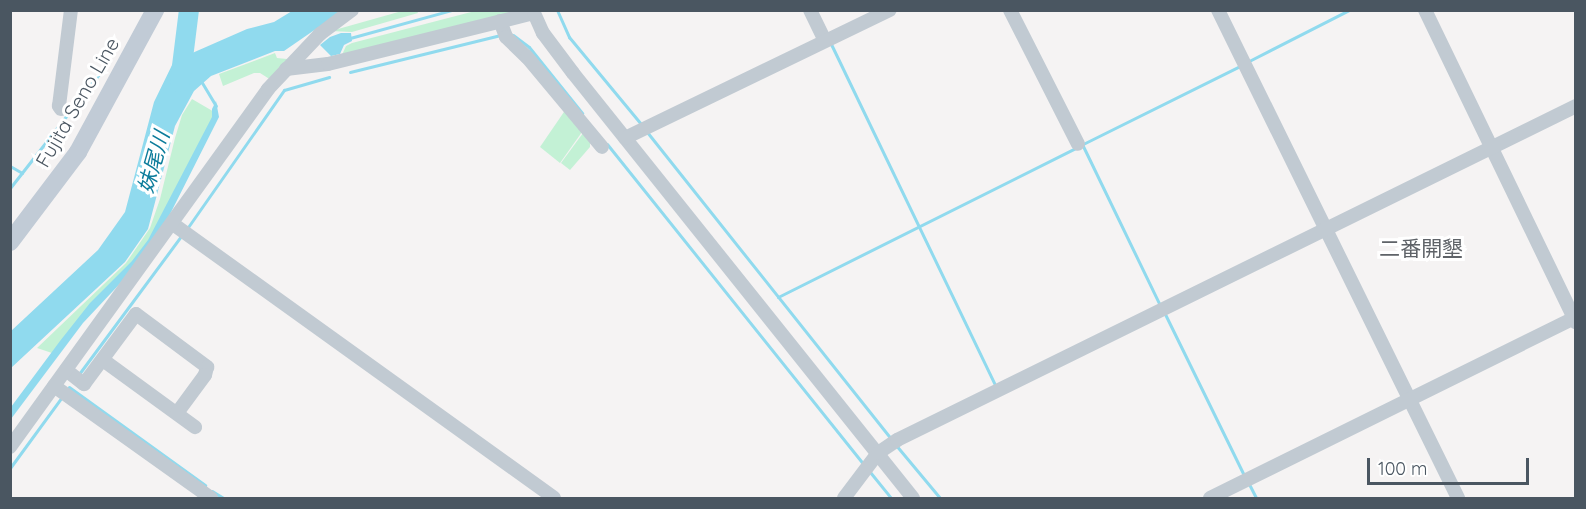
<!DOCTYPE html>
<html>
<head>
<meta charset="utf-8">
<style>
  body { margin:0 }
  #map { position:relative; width:1586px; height:509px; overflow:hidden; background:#f5f3f3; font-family:Quicksand,"Noto Sans JP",sans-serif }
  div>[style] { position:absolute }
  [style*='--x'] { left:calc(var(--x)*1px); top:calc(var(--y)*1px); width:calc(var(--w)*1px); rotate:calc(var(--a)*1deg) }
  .green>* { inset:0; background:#c3f1d5 }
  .water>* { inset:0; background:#90daee }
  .stream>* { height:3px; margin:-1.5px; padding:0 1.5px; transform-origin:1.5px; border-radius:1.5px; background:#90daee }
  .river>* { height:20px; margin:-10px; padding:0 10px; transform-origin:10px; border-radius:10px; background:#90daee }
  .minor>* { height:14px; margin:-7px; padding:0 7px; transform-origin:7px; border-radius:7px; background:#c1cad2 }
  .secondary>* { height:18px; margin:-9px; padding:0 9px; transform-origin:9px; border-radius:9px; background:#c1cbd6 }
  span { translate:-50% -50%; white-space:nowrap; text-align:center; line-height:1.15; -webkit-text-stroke:6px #fff; paint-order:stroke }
  .street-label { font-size:20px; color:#4a5661 }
  .water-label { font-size:21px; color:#0c7c9b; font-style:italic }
  .neighbourhood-label { font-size:21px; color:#5f6368 }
  .frame { position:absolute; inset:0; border:12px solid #4a5661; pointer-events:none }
  .scale { position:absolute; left:1367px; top:458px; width:162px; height:27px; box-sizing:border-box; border:3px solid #4a5661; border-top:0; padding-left:8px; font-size:18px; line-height:21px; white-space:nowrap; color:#4a5661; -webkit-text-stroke:4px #fff; paint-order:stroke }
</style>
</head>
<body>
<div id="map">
  <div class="green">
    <i style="clip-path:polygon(402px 11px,417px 11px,418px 13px,352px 32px,331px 31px)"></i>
    <i style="clip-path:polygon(475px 11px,525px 11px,341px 57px,346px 46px,352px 43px)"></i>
    <i style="clip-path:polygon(275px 53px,277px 58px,287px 59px,288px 62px,271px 80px,260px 73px,254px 73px,223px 86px,219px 74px)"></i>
    <i style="clip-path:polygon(192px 99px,216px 113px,147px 245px,52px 353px,37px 348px,126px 263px,150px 228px,160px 199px,175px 138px,182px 115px)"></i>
    <i style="clip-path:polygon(566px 109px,582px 132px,560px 163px,540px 147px)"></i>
    <i style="clip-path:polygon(583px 133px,590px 139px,590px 147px,570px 170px,561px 163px)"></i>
  </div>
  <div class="water">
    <i style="clip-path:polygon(292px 11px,342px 11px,284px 51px,275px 51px,211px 76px,194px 91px,175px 126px,148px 229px,125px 262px,11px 368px,11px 331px,98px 250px,125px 212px,154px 102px,174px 61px,247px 29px,274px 22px)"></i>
    <i style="clip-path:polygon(341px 33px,351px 33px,352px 41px,344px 45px,340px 54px,331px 56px,320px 45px,330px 37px)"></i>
    <i style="clip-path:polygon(216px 101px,219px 117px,161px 232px,128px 275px,83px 323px,11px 419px,11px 407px,60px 341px,90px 303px,132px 261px,148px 240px,212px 117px,212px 109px)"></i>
  </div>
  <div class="stream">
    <i style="--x:557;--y:10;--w:30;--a:66"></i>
    <i style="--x:569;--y:37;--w:113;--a:50.4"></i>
    <i style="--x:513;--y:35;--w:20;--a:37"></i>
    <i style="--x:529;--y:47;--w:85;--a:51.2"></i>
    <i style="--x:350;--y:38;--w:106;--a:-15.4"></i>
    <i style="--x:831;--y:44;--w:381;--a:64.3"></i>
    <i style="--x:1249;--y:61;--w:112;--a:-27"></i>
    <i style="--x:350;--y:72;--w:155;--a:-13.8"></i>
    <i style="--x:201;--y:81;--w:29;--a:59"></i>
    <i style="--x:647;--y:132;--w:392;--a:51.5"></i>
    <i style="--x:607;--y:144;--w:410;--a:51.3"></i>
    <i style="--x:1082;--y:144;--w:179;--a:64.2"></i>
    <i style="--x:1083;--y:144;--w:175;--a:-26.4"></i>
    <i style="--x:10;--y:166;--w:14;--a:30"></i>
    <i style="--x:10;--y:188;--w:151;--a:-52"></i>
    <i style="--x:186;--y:230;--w:171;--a:-55"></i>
    <i style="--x:284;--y:90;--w:47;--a:-16.1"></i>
    <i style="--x:778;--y:297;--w:332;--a:-26.6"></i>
    <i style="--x:1165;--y:314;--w:179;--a:63.9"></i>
    <i style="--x:79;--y:374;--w:173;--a:-53.5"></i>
    <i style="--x:69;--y:387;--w:168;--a:35.8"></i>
    <i style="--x:895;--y:444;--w:70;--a:50.2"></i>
    <i style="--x:10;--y:468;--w:88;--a:-53.8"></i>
    <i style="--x:870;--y:472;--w:33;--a:51"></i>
    <i style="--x:1249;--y:484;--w:16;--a:63"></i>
    <i style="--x:212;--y:491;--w:13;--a:32"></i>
  </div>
  <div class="river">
    <i style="--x:180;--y:82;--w:73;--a:-82.9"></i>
  </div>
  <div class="minor">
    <i style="--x:810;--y:10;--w:34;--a:64"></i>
    <i style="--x:1010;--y:10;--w:150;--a:63.1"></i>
    <i style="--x:1218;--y:10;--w:544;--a:63.81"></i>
    <i style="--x:1425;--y:10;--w:347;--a:64.2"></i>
    <i style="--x:534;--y:13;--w:22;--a:66"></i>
    <i style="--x:543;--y:33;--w:50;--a:53.1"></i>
    <i style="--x:573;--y:73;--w:544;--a:51.34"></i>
    <i style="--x:500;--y:21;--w:17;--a:69"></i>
    <i style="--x:506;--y:37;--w:29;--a:44"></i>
    <i style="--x:527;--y:57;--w:117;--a:50.2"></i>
    <i style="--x:286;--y:69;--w:42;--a:-6.8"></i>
    <i style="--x:328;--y:64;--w:212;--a:-13.9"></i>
    <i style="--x:534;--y:13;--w:3;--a:-90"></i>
    <i style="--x:61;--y:109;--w:4;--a:-124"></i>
    <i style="--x:59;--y:106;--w:97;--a:-82.9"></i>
    <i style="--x:625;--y:138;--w:294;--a:-25.8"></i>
    <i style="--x:173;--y:224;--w:469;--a:35.7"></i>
    <i style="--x:103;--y:360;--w:114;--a:36.1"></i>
    <i style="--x:66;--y:370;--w:23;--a:38"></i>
    <i style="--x:84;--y:384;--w:87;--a:-53.4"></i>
    <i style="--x:136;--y:314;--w:89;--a:36.7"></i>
    <i style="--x:207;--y:367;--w:8;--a:104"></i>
    <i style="--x:205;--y:375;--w:47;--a:126.4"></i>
    <i style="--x:54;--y:386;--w:193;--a:35.5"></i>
    <i style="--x:10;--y:447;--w:441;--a:-54.2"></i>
    <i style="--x:268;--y:89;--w:76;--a:-46.6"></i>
    <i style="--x:320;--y:34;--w:40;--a:-37"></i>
    <i style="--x:844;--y:498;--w:56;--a:-52.9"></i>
    <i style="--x:878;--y:453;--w:23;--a:-34"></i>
    <i style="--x:897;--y:440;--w:757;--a:-26.19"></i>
    <i style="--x:1210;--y:498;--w:408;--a:-26.3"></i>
  </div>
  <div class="secondary">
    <i style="--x:10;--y:242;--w:113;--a:-52.9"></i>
    <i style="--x:78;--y:152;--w:162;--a:-61.5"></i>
  </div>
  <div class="street-label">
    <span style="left:77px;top:102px;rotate:-60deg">Fujita Seno Line</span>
  </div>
  <div class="water-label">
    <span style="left:153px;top:162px;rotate:-74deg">妹尾川</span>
  </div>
  <div class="neighbourhood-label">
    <span style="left:1421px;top:248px">二番開墾</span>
  </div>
  <div class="frame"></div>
  <div class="scale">100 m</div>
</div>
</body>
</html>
